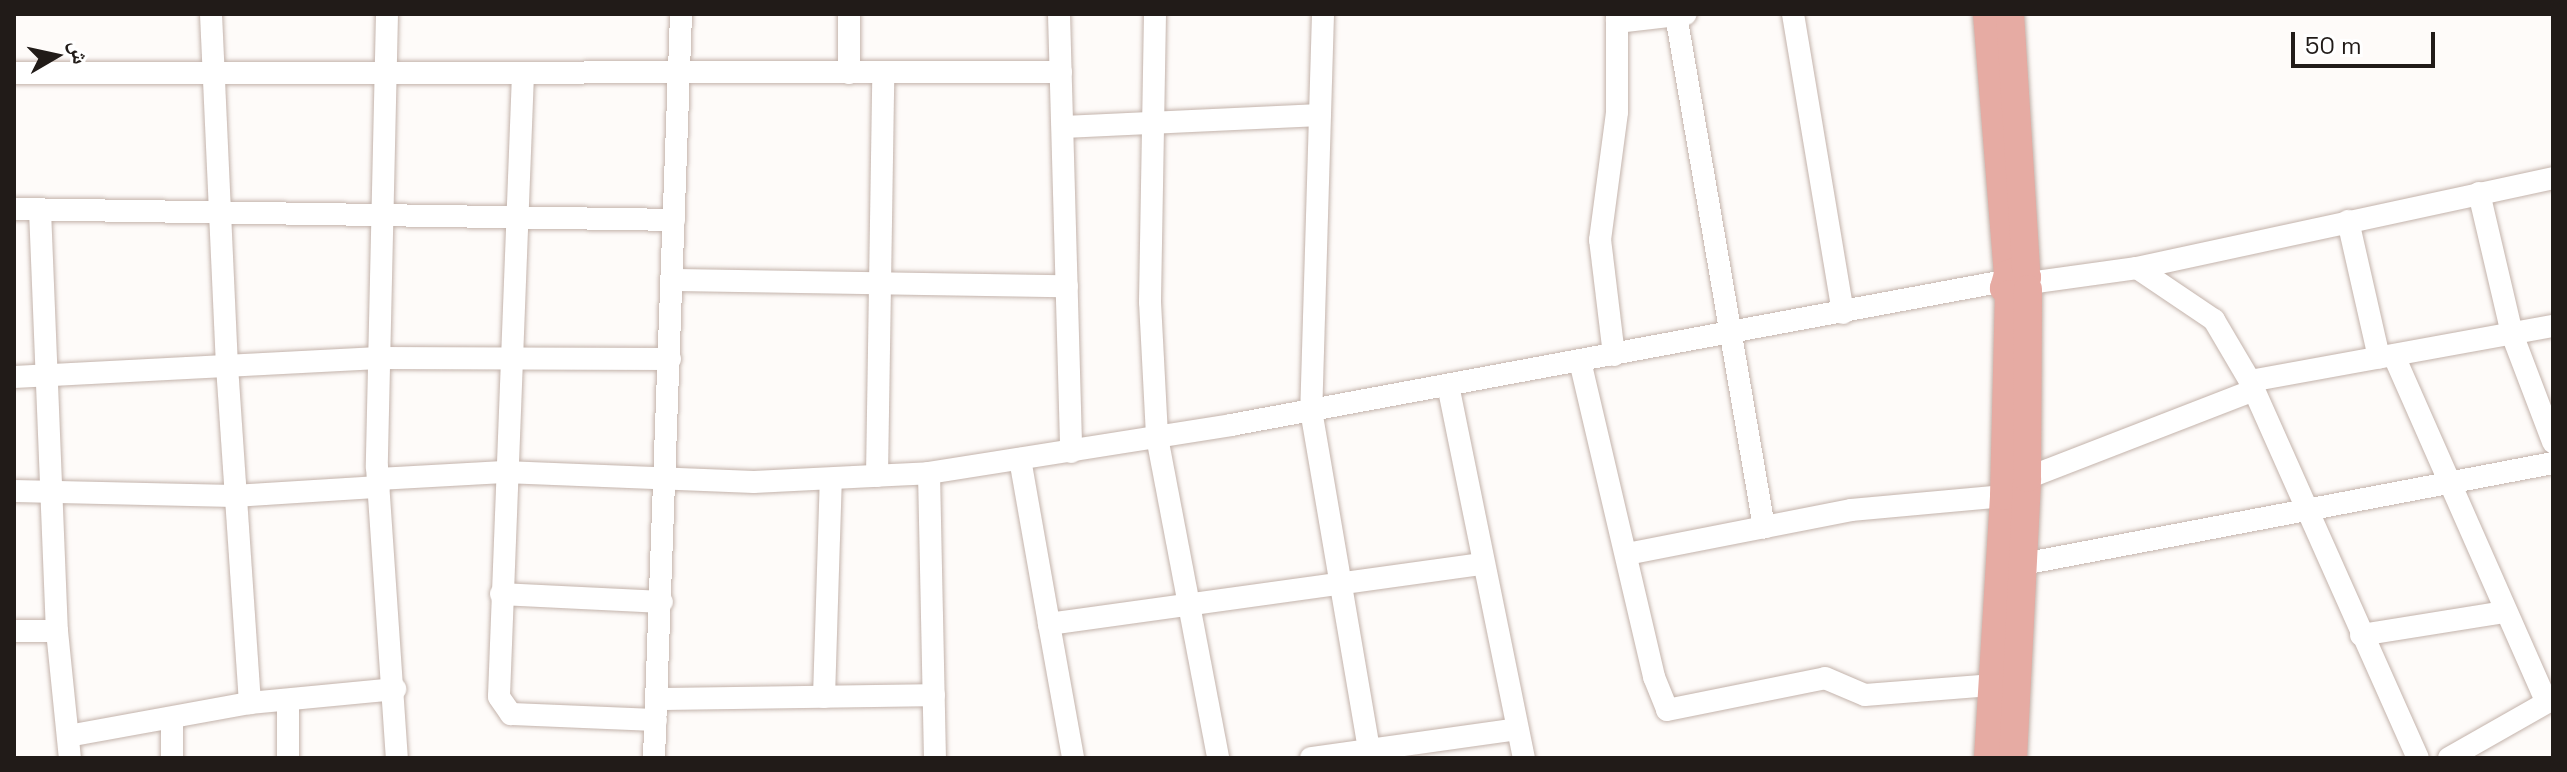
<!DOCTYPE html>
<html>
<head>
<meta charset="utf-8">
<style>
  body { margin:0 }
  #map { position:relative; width:2567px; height:772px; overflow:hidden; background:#fefbf9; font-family:"Space Grotesk","Noto Naskh Arabic",sans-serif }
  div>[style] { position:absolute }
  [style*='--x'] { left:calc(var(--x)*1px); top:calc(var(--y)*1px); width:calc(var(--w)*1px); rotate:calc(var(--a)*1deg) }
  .roads { filter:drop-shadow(0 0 2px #c3b3ab) drop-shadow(0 0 2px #c3b3ab) }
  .minor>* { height:22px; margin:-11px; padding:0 11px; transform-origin:11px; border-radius:11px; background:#fff }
  .major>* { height:28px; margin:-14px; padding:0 14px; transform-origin:14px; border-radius:14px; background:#e6aba3 }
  span { translate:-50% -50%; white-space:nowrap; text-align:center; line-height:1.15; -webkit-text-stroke:6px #fff; paint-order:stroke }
  .frame { position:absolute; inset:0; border:16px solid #211b18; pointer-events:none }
  .north { position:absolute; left:16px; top:16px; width:80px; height:80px; -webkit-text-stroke:6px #fff; paint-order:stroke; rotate:81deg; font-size:22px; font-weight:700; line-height:32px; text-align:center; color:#211b18 }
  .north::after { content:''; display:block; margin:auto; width:28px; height:36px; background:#211b18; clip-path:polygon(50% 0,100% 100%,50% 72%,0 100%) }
  .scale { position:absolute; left:2291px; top:32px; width:144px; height:36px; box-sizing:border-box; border:4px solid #211b18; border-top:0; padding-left:10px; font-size:24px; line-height:28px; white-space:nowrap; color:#211b18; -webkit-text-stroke:6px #fff; paint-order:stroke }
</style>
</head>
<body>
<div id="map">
  <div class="roads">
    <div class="minor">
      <i style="--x:211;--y:14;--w:352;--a:87.4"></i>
      <i style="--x:227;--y:366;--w:338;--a:86.1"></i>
      <i style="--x:250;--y:703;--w:146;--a:-5.5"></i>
      <i style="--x:387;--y:14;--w:453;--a:91.3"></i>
      <i style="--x:377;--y:467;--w:292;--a:86.1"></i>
      <i style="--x:1059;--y:14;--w:438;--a:88.4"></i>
      <i style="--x:1155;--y:14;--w:288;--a:91"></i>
      <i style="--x:1150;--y:302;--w:135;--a:87"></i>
      <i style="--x:1157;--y:437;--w:327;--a:79.2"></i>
      <i style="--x:1323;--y:14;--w:396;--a:91.7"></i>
      <i style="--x:1311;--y:410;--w:345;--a:80.3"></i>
      <i style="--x:1793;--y:14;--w:303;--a:80.5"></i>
      <i style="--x:1676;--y:15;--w:520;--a:80.25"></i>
      <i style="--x:1617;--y:22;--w:69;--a:-6.6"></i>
      <i style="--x:14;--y:73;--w:1047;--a:-0.05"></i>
      <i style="--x:849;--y:73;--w:59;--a:-90"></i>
      <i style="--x:523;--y:74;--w:623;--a:92.21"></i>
      <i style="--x:499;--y:697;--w:21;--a:55"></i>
      <i style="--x:511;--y:714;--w:145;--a:2.4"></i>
      <i style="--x:1064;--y:127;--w:256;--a:-2.7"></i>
      <i style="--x:2479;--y:193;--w:145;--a:76.8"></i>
      <i style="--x:2512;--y:334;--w:116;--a:69.2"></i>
      <i style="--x:14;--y:209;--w:660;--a:0.95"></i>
      <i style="--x:40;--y:210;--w:421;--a:87.7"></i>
      <i style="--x:57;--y:631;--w:128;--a:84.2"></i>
      <i style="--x:2348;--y:221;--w:140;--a:77.2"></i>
      <i style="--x:2137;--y:268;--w:426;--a:-12.2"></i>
      <i style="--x:672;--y:280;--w:395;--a:0.9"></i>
      <i style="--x:2029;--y:283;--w:109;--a:-7.9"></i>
      <i style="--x:2137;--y:268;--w:93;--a:34"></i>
      <i style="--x:2214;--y:320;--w:71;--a:59.5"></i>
      <i style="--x:2250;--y:381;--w:413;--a:66"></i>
      <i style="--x:1614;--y:355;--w:116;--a:-96.9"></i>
      <i style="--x:1600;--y:240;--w:129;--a:-82.4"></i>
      <i style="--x:1617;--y:112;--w:98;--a:-90"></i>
      <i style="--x:2394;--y:356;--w:377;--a:66.2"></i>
      <i style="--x:1580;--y:361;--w:325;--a:76.8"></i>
      <i style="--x:1654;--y:677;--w:35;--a:68"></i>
      <i style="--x:1667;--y:710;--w:161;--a:-11.4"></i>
      <i style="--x:1825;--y:678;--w:43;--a:23"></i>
      <i style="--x:1865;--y:695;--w:126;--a:-4.5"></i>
      <i style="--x:14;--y:377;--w:365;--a:-3"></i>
      <i style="--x:379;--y:358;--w:291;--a:0.2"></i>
      <i style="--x:2250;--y:381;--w:308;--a:-10.3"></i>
      <i style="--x:1448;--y:385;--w:381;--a:78.5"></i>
      <i style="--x:1020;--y:459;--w:168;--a:80"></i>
      <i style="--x:1049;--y:624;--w:437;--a:-7.9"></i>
      <i style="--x:929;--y:473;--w:285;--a:88.8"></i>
      <i style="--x:877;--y:476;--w:404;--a:-89.1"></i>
      <i style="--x:2027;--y:478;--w:243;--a:-21.2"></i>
      <i style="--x:378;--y:479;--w:126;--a:-3.2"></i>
      <i style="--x:504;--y:472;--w:250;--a:2.3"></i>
      <i style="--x:754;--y:482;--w:175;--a:-2.9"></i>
      <i style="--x:929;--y:473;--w:306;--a:-9"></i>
      <i style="--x:1231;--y:425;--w:786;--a:-10.55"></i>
      <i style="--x:14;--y:491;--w:220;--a:1.3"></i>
      <i style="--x:234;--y:496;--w:145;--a:-3.6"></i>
      <i style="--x:1627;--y:554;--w:228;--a:-11.1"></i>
      <i style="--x:1851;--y:510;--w:154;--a:-5.2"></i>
      <i style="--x:2023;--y:564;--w:540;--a:-10.79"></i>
      <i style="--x:501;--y:594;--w:161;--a:2.8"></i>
      <i style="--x:1049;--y:624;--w:136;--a:79.8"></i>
      <i style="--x:14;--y:631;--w:43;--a:0"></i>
      <i style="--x:2361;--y:635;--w:146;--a:-9.1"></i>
      <i style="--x:824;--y:697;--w:218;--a:-88.2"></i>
      <i style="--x:657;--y:699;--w:277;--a:-0.8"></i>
      <i style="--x:172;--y:718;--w:40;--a:90"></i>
      <i style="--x:68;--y:736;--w:185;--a:-10.3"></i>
      <i style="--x:288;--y:758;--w:58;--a:-90"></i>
      <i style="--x:654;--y:758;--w:744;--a:-87.92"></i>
      <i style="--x:1311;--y:758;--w:208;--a:-8"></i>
      <i style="--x:2449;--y:758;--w:120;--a:-29.6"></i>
    </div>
    <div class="major">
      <i style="--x:1987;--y:14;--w:261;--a:85.4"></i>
      <i style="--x:2008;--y:274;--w:15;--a:106"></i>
      <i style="--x:2004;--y:288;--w:15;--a:37"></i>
      <i style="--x:2016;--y:297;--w:7;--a:-16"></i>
      <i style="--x:2023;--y:295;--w:18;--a:-77"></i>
      <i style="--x:2027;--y:277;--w:11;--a:-146"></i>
      <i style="--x:2018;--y:271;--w:10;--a:163"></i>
      <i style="--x:2010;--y:14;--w:255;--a:86.4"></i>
      <i style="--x:1988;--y:758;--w:262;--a:-86.5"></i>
      <i style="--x:2004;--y:496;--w:202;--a:-88.6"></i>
      <i style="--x:2013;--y:758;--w:280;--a:-87.1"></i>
      <i style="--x:2027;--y:478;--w:189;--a:-89.7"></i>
    </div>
  </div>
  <div class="frame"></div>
  <div class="north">ش</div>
  <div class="scale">50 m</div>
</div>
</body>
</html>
